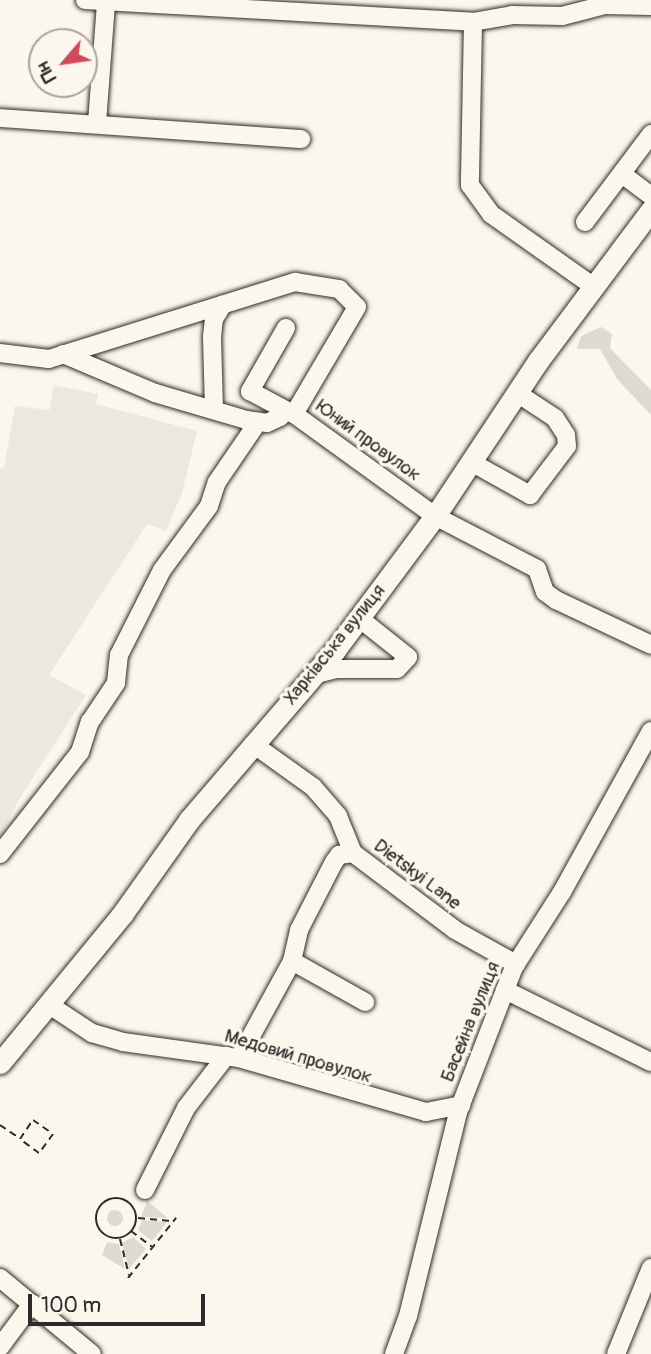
<!DOCTYPE html>
<html>
<head>
<meta charset="utf-8">
<style>
  body { margin:0 }
  #map { position:relative; width:651px; height:1354px; overflow:hidden; background:#fbf7ec; font-family:Pangolin,sans-serif }
  div>[style] { position:absolute }
  [style*='--x'] { left:calc(var(--x)*1px); top:calc(var(--y)*1px); width:calc(var(--w)*1px); rotate:calc(var(--a)*1deg) }
  .built>* { inset:0; background:#ebe8de }
  .green>* { inset:0; background:#dddad0 }
  .round { border-radius:50% }
  .path>* { height:2px; margin-top:-1px; transform-origin:0; background:repeating-linear-gradient(90deg,#2b2b2b 0 7px,transparent 0 12px) }
  .path>.ring { margin:-1px; padding:0; box-sizing:content-box; background:none; border:2px solid #2b2b2b; border-radius:50% }
  .roads { filter:drop-shadow(0 0 2px #2b2b2b) drop-shadow(0 0 2px #2b2b2b) }
  .minor>* { height:18px; margin:-9px; padding:0 9px; transform-origin:9px; border-radius:9px; background:#fbf7ec }
  .major>* { height:21px; margin:-10.5px; padding:0 10.5px; transform-origin:10.5px; border-radius:10.5px; background:#fbf7ec }
  span { translate:-50% -50%; white-space:nowrap; text-align:center; line-height:1.15; -webkit-text-stroke:7px #fbf7ec; paint-order:stroke }
  .street-label { font-size:19px; color:#2b2b2b }
  .north { position:absolute; left:28px; top:28px; width:70px; height:70px; box-sizing:border-box; background:#fbf7ec; border:2px solid #a8a59f; border-radius:50%; rotate:241deg; font-size:19px; font-weight:700; line-height:28px; text-align:center; color:#2b2b2b }
  .north::after { content:''; display:block; margin:auto; width:24px; height:32px; background:#d1495b; clip-path:polygon(50% 0,100% 100%,50% 72%,0 100%) }
  .scale { position:absolute; left:28px; top:1294px; width:177px; height:32px; box-sizing:border-box; border:4px solid #2b2b2b; border-top:0; padding-left:9px; font-size:21px; line-height:24px; white-space:nowrap; color:#2b2b2b; -webkit-text-stroke:5px #fbf7ec; paint-order:stroke }
</style>
</head>
<body>
<div id="map">
  <div class="built">
    <i style="clip-path:polygon(54px 385px,98px 394px,96px 404px,197px 431px,182px 493px,166px 531px,147px 524px,49px 675px,86px 695px,18px 801px,0 838px,0 467px,4px 468px,15px 406px,49px 410px)"></i>
  </div>
  <div class="green">
    <i style="clip-path:polygon(601px 327px,612px 334px,610px 348px,651px 390px,651px 415px,617px 379px,600px 349px,577px 349px,581px 336px)"></i>
    <i style="clip-path:polygon(147px 1201px,168px 1218px,141px 1217px)"></i>
    <i class="round" style="left:107px;top:1210px;width:16px;height:16px"></i>
    <i style="clip-path:polygon(142px 1220px,167px 1222px,152px 1241px,138px 1230px)"></i>
    <i style="clip-path:polygon(133px 1237px,146px 1249px,129px 1269px,122px 1243px)"></i>
    <i style="clip-path:polygon(107px 1242px,119px 1244px,125px 1269px,102px 1255px)"></i>
  </div>
  <div class="path">
    <i style="--x:33;--y:1120;--w:24;--a:35"></i>
    <i style="--x:53;--y:1134;--w:24;--a:126"></i>
    <i style="--x:39;--y:1153;--w:24;--a:-144"></i>
    <i style="--x:20;--y:1139;--w:23;--a:-56"></i>
    <i style="--x:0;--y:1125;--w:23;--a:34"></i>
    <i class="ring" style="left:96px;top:1198px;width:38px;height:38px"></i>
    <i style="--x:138;--y:1218;--w:36;--a:5"></i>
    <i style="--x:131;--y:1231;--w:26;--a:37"></i>
    <i style="--x:120;--y:1239;--w:37;--a:76"></i>
    <i style="--x:128;--y:1278;--w:77;--a:-51.3"></i>
  </div>
  <div class="roads">
    <div class="minor">
      <i style="--x:85;--y:0;--w:389;--a:3.2"></i>
      <i style="--x:473;--y:22;--w:40;--a:-10"></i>
      <i style="--x:512;--y:15;--w:50;--a:1.1"></i>
      <i style="--x:562;--y:16;--w:44;--a:-14.3"></i>
      <i style="--x:605;--y:5;--w:46;--a:1.2"></i>
      <i style="--x:473;--y:22;--w:163;--a:91.1"></i>
      <i style="--x:470;--y:185;--w:36;--a:54"></i>
      <i style="--x:491;--y:214;--w:126;--a:35.3"></i>
      <i style="--x:0;--y:118;--w:302;--a:4"></i>
      <i style="--x:97;--y:123;--w:121;--a:-85.7"></i>
      <i style="--x:622;--y:174;--w:36;--a:37"></i>
      <i style="--x:585;--y:222;--w:110;--a:-53.1"></i>
      <i style="--x:286;--y:328;--w:73;--a:119.7"></i>
      <i style="--x:250;--y:391;--w:47;--a:28.2"></i>
      <i style="--x:0;--y:353;--w:49;--a:7"></i>
      <i style="--x:49;--y:359;--w:258;--a:-17.4"></i>
      <i style="--x:295;--y:282;--w:45;--a:9"></i>
      <i style="--x:339;--y:289;--w:25;--a:45"></i>
      <i style="--x:357;--y:307;--w:124;--a:120.5"></i>
      <i style="--x:294;--y:414;--w:174;--a:35.9"></i>
      <i style="--x:435;--y:516;--w:115;--a:27.5"></i>
      <i style="--x:537;--y:569;--w:24;--a:71"></i>
      <i style="--x:545;--y:592;--w:14;--a:36"></i>
      <i style="--x:556;--y:600;--w:105;--a:25.3"></i>
      <i style="--x:63;--y:354;--w:100;--a:23"></i>
      <i style="--x:155;--y:393;--w:95;--a:16.5"></i>
      <i style="--x:246;--y:420;--w:21;--a:8"></i>
      <i style="--x:267;--y:423;--w:14;--a:-25"></i>
      <i style="--x:280;--y:417;--w:7;--a:-82"></i>
      <i style="--x:214;--y:409;--w:72;--a:-91.6"></i>
      <i style="--x:212;--y:337;--w:18;--a:-84"></i>
      <i style="--x:214;--y:319;--w:17;--a:-59"></i>
      <i style="--x:471;--y:462;--w:68;--a:29.2"></i>
      <i style="--x:530;--y:495;--w:61;--a:-52.9"></i>
      <i style="--x:567;--y:446;--w:11;--a:-95"></i>
      <i style="--x:566;--y:435;--w:20;--a:-123"></i>
      <i style="--x:555;--y:418;--w:45;--a:-146.7"></i>
      <i style="--x:316;--y:674;--w:21;--a:-14"></i>
      <i style="--x:336;--y:669;--w:61;--a:0"></i>
      <i style="--x:397;--y:669;--w:16;--a:-47"></i>
      <i style="--x:408;--y:657;--w:63;--a:-141.5"></i>
      <i style="--x:253;--y:744;--w:74;--a:35.6"></i>
      <i style="--x:313;--y:787;--w:38;--a:49"></i>
      <i style="--x:338;--y:816;--w:40;--a:68"></i>
      <i style="--x:353;--y:853;--w:128;--a:37"></i>
      <i style="--x:455;--y:930;--w:70;--a:29.1"></i>
      <i style="--x:0;--y:854;--w:130;--a:-51.9"></i>
      <i style="--x:80;--y:752;--w:32;--a:-72"></i>
      <i style="--x:90;--y:722;--w:47;--a:-56.3"></i>
      <i style="--x:116;--y:683;--w:28;--a:-84"></i>
      <i style="--x:119;--y:655;--w:95;--a:-63.2"></i>
      <i style="--x:162;--y:570;--w:79;--a:-53.7"></i>
      <i style="--x:209;--y:506;--w:25;--a:-72"></i>
      <i style="--x:217;--y:482;--w:73;--a:-55.7"></i>
      <i style="--x:292;--y:961;--w:84;--a:29.3"></i>
      <i style="--x:505;--y:990;--w:163;--a:26.3"></i>
      <i style="--x:48;--y:1004;--w:53;--a:33.4"></i>
      <i style="--x:92;--y:1033;--w:32;--a:16"></i>
      <i style="--x:123;--y:1042;--w:117;--a:7.9"></i>
      <i style="--x:239;--y:1058;--w:195;--a:16.1"></i>
      <i style="--x:426;--y:1112;--w:36;--a:-11"></i>
      <i style="--x:239;--y:1058;--w:111;--a:-61.3"></i>
      <i style="--x:292;--y:961;--w:32;--a:-77"></i>
      <i style="--x:299;--y:930;--w:76;--a:-62.8"></i>
      <i style="--x:334;--y:862;--w:9;--a:-54"></i>
      <i style="--x:339;--y:855;--w:14;--a:-8"></i>
      <i style="--x:145;--y:1190;--w:92;--a:-63.4"></i>
      <i style="--x:186;--y:1108;--w:66;--a:-52.4"></i>
      <i style="--x:0;--y:1278;--w:119;--a:39.6"></i>
      <i style="--x:0;--y:1347;--w:54;--a:-53.3"></i>
      <i style="--x:394;--y:1354;--w:40;--a:-69.8"></i>
      <i style="--x:408;--y:1316;--w:210;--a:-76.2"></i>
      <i style="--x:458;--y:1112;--w:155;--a:-68.9"></i>
      <i style="--x:514;--y:967;--w:89;--a:-57.4"></i>
      <i style="--x:562;--y:892;--w:184;--a:-61.1"></i>
      <i style="--x:616;--y:1354;--w:93;--a:-67.9"></i>
    </div>
    <div class="major">
      <i style="--x:0;--y:1063;--w:194;--a:-50.6"></i>
      <i style="--x:123;--y:913;--w:114;--a:-54.6"></i>
      <i style="--x:189;--y:820;--w:224;--a:-49.3"></i>
      <i style="--x:335;--y:650;--w:167;--a:-53.3"></i>
      <i style="--x:435;--y:516;--w:186;--a:-56.4"></i>
      <i style="--x:538;--y:361;--w:189;--a:-53.2"></i>
    </div>
  </div>
  <div class="street-label">
    <span style="left:368px;top:441px;rotate:36deg">Юний провулок</span>
    <span style="left:335px;top:645px;rotate:-51deg">Харківська вулиця</span>
    <span style="left:417px;top:875px;rotate:37deg">Dietskyi Lane</span>
    <span style="left:471px;top:1022px;rotate:-68deg">Басейна вулиця</span>
    <span style="left:298px;top:1057px;rotate:16deg">Медовий провулок</span>
  </div>
  <div class="north">Пн</div>
  <div class="scale">100 m</div>
</div>
</body>
</html>
